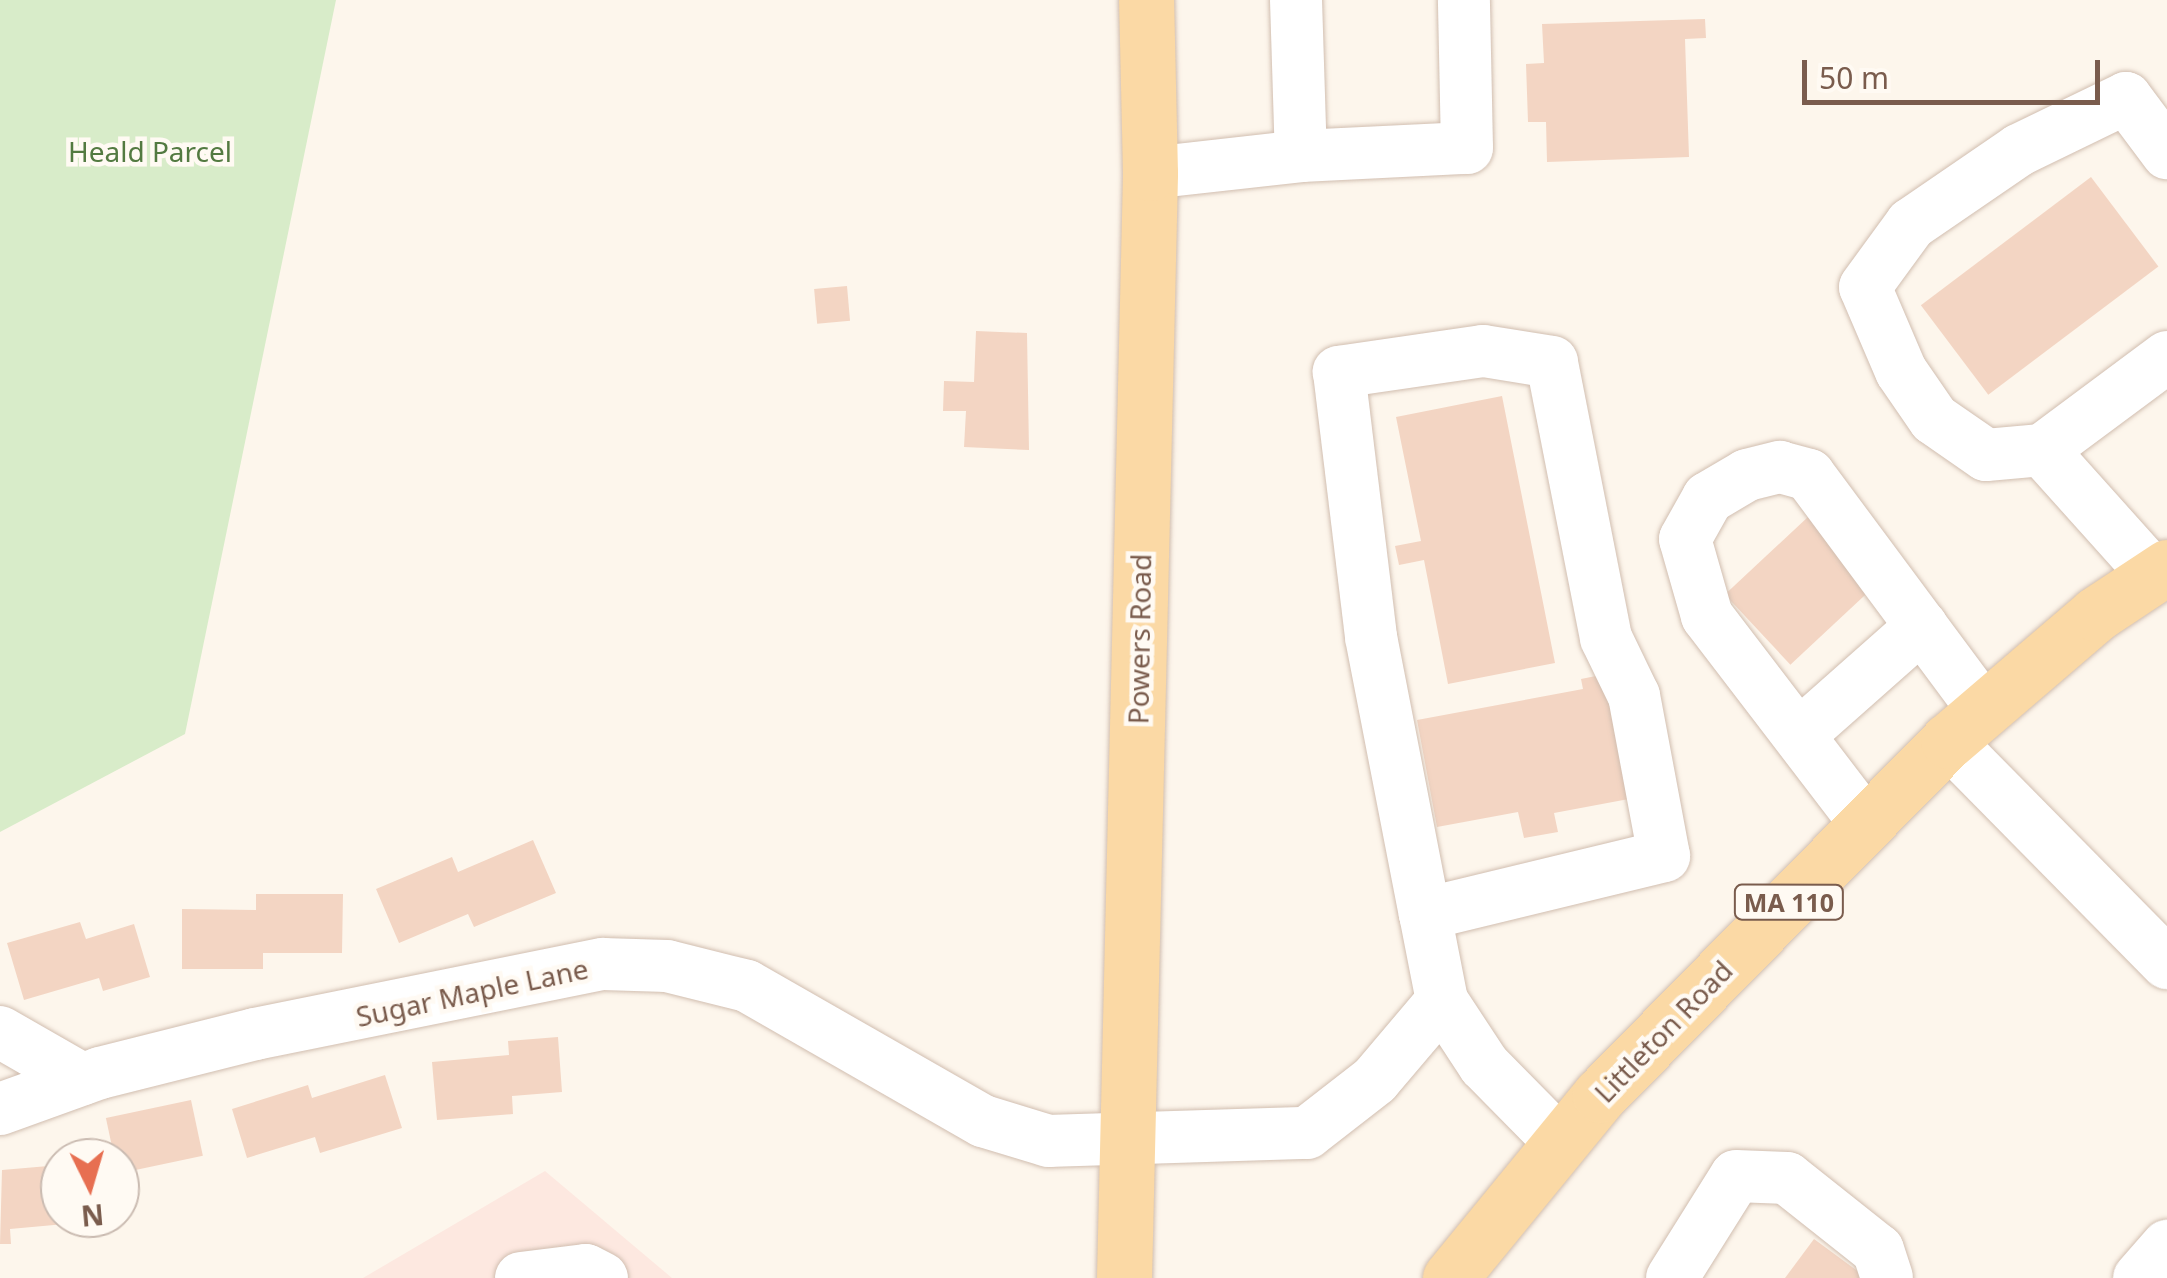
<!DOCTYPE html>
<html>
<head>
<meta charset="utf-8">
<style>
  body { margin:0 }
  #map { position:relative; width:2167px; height:1278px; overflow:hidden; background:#fdf6ec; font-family:"Noto Sans",sans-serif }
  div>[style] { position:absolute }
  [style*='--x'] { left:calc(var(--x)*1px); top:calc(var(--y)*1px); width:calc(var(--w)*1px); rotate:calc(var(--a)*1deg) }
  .commercial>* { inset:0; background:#fde8e0 }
  .green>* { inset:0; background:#d8ecc9 }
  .building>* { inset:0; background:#f3d5c3; transform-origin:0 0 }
  .roads { filter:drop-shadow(0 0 2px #d1beb0) drop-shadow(0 0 2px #d1beb0) }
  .minor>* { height:52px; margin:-26px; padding:0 26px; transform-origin:26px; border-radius:26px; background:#fff }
  .major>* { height:55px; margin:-27.5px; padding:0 27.5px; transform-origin:27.5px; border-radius:27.5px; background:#fbd9a5 }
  span { translate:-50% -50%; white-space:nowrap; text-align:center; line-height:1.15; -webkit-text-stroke:9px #fffaf3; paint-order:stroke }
  .shield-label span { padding:2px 8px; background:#fffaf3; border:2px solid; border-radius:8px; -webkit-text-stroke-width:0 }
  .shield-label { font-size:25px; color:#7a5c4d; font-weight:700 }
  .park-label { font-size:28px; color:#537a41 }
  .street-label { font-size:28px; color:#7a5c4d }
  .north { position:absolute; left:40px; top:1138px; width:100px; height:100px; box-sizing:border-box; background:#fffaf3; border:2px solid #cabbb1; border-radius:50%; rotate:175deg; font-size:28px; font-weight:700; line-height:40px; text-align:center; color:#7a5c4d }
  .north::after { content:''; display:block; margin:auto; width:35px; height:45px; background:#e76f51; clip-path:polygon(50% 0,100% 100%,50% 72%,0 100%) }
  .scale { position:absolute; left:1802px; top:60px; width:298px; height:45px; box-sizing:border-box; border:5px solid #7a5c4d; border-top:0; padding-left:12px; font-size:30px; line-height:35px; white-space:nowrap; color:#7a5c4d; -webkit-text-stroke:8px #fffaf3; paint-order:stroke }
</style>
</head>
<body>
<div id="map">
  <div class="commercial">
    <i style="clip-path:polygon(545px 1171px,672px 1278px,363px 1278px)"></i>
  </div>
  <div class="green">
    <i style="clip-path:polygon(0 0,336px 0,185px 734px,0 832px)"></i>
  </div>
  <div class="building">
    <i style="clip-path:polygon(1705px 19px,1706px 38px,1685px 39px,1689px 157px,1547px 162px,1546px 122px,1528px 122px,1526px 64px,1544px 63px,1542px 24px)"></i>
    <i style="left:2091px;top:177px;width:112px;height:213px;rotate:53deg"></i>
    <i style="left:847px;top:286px;width:35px;height:33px;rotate:85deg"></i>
    <i style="clip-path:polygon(976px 331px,1027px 333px,1029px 450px,964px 447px,966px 411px,943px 411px,944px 381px,974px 382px)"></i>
    <i style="clip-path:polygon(1502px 396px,1555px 663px,1448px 684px,1424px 560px,1399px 565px,1395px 546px,1421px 541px,1396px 417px)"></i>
    <i style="left:1809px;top:516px;width:96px;height:115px;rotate:47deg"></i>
    <i style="clip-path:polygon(1611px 673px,1634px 798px,1554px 813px,1558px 832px,1524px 838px,1518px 812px,1437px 827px,1417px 720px,1583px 689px,1581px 679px)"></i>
    <i style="clip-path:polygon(533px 840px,556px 893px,474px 927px,468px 914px,399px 943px,376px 889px,452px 857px,458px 872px)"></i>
    <i style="clip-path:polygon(256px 894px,343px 894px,342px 953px,263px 953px,263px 969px,182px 969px,182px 909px,256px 910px)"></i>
    <i style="clip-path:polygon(80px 922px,86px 939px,134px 924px,150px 977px,103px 991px,99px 978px,24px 1000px,7px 943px)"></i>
    <i style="clip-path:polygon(558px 1037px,562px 1092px,512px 1096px,513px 1114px,437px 1120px,432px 1062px,509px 1055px,508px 1041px)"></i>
    <i style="clip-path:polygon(385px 1075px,402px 1128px,320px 1153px,315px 1137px,247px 1158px,232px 1109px,308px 1085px,312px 1098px)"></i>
    <i style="left:191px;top:1100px;width:57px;height:87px;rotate:78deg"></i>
    <i style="clip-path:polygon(60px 1165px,60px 1218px,87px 1222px,10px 1229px,11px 1244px,0 1244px,2px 1170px)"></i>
    <i style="clip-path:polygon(1814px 1239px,1867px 1278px,1785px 1278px)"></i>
  </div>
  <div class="roads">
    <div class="minor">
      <i style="--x:1296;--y:0;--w:156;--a:88.2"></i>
      <i style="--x:1150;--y:173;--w:152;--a:-6.4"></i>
      <i style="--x:1301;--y:156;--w:166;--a:-2.8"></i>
      <i style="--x:1467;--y:148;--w:148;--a:-91.2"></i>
      <i style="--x:2042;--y:450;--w:56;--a:174.9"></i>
      <i style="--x:1986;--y:455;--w:63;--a:-145.3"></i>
      <i style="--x:1934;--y:419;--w:58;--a:-124.5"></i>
      <i style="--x:1901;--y:371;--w:91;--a:-113.2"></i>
      <i style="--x:1865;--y:287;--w:78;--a:-53.9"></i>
      <i style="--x:1911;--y:224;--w:131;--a:-34.4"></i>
      <i style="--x:2019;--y:150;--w:119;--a:-25.9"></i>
      <i style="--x:2126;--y:98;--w:69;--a:53.3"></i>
      <i style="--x:2154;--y:575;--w:168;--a:-131.9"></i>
      <i style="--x:2042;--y:450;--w:156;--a:-36.6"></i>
      <i style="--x:1799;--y:735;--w:164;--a:-41.5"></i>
      <i style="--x:1948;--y:741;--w:312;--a:45.4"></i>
      <i style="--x:1866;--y:824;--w:262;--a:-127.4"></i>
      <i style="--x:1707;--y:616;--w:80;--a:-105.9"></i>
      <i style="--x:1685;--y:539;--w:47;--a:-60.7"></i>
      <i style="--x:1708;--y:498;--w:45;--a:-30.5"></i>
      <i style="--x:1747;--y:475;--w:34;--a:-14"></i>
      <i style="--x:1780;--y:467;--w:30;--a:15"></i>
      <i style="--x:1809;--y:475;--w:292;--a:53.4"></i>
      <i style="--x:1425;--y:914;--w:246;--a:-13.6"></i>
      <i style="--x:1664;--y:856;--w:163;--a:-100.6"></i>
      <i style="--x:1634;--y:696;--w:64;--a:-115.8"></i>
      <i style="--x:1606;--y:638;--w:281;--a:-101.1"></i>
      <i style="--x:1552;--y:362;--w:70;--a:-170.9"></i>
      <i style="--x:1483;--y:351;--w:146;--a:171.7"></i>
      <i style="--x:1339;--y:372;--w:267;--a:83.1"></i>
      <i style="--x:1371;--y:637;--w:282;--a:79"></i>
      <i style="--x:1425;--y:914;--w:89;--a:78.9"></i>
      <i style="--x:1442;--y:1001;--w:77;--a:56.7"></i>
      <i style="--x:1484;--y:1065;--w:107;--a:45.4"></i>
      <i style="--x:0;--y:1032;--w:95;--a:29.8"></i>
      <i style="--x:0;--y:1109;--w:106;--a:-19.8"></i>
      <i style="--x:100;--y:1073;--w:160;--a:-14.1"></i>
      <i style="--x:255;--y:1034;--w:355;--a:-11.4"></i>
      <i style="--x:603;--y:964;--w:64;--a:1.8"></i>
      <i style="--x:667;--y:966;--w:82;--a:14"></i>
      <i style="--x:747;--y:986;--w:272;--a:29.8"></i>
      <i style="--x:983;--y:1121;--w:69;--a:16.9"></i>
      <i style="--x:1049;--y:1141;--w:258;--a:-1.8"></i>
      <i style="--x:1307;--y:1133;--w:86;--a:-37.9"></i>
      <i style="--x:1375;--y:1080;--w:104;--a:-49.7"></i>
      <i style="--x:521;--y:1278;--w:65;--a:-7"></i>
      <i style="--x:586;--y:1270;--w:18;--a:27"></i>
      <i style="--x:1672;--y:1278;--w:120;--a:-57.9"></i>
      <i style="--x:1736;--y:1176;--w:51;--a:2.2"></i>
      <i style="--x:1787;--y:1178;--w:116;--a:38.4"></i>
      <i style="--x:1878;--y:1250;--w:29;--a:72"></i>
      <i style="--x:2139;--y:1278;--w:43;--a:-48.8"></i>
    </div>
    <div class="major">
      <i style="--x:1124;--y:1278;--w:1105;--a:-88.65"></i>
      <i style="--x:1150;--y:173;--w:173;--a:-91.3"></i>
      <i style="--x:1450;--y:1278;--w:237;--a:-50.7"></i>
      <i style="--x:1600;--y:1095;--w:496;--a:-45.5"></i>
      <i style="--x:1948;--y:741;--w:195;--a:-40.6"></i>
      <i style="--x:2096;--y:614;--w:85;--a:-33.5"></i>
    </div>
  </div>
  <div class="shield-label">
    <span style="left:1789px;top:902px">MA 110</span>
  </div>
  <div class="park-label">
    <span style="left:150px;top:151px">Heald Parcel</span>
  </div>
  <div class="street-label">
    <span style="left:1139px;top:639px;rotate:-89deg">Powers Road</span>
    <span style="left:472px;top:992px;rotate:-12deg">Sugar Maple Lane</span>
    <span style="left:1663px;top:1031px;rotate:-46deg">Littleton Road</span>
  </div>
  <div class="north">N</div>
  <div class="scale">50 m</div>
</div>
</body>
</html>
